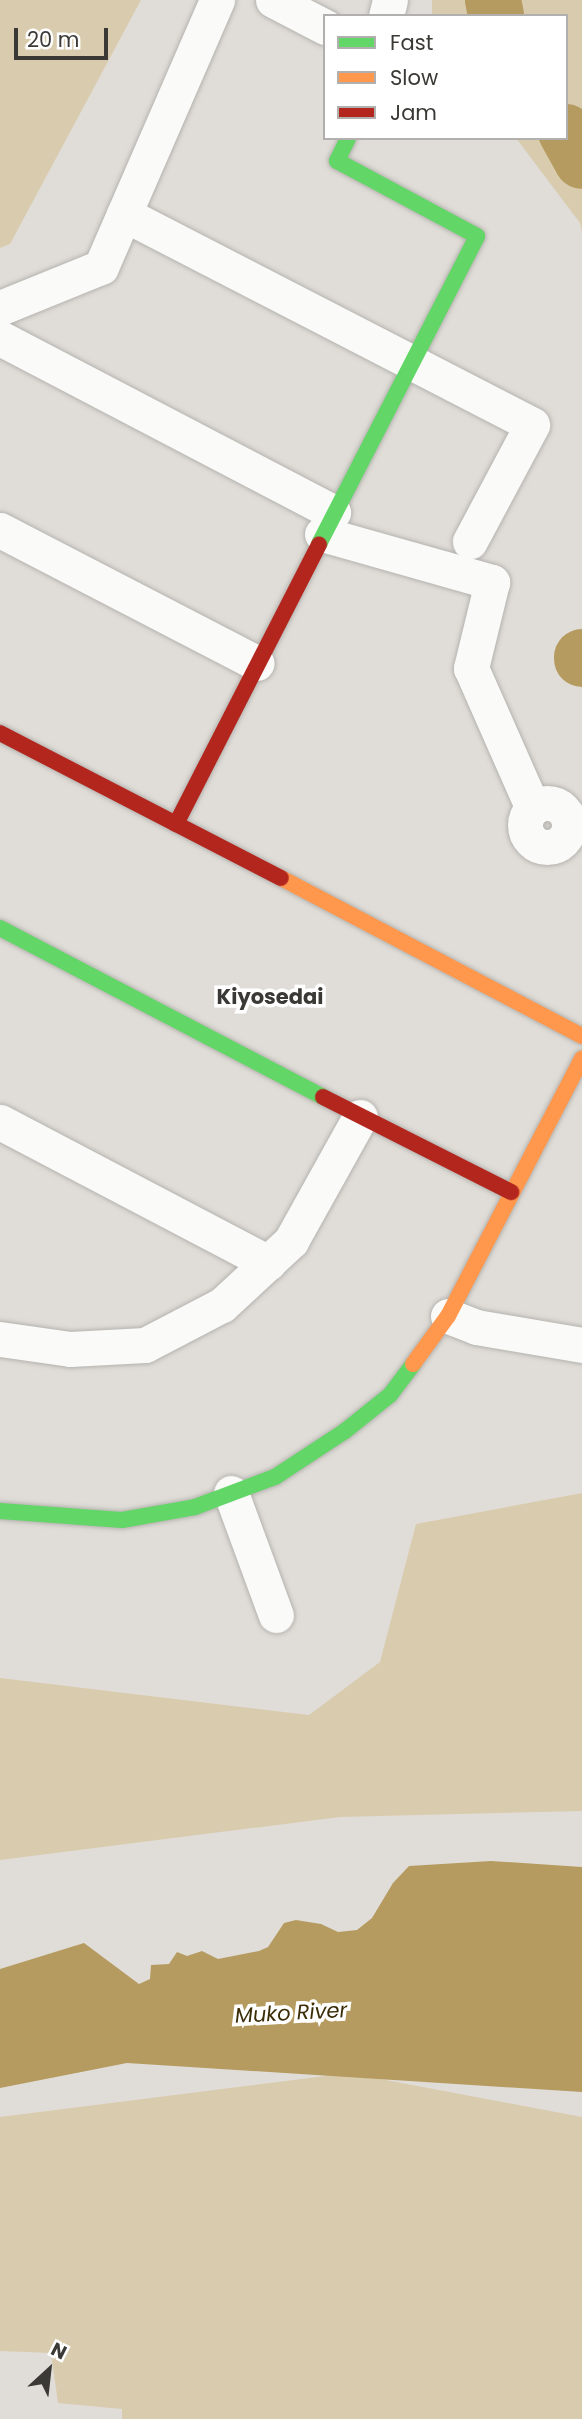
<!DOCTYPE html>
<html>
<head>
<meta charset="utf-8">
<style>
  body { margin:0 }
  #map { position:relative; width:582px; height:2419px; overflow:hidden; background:#e0ddd8; font-family:Poppins,sans-serif }
  div>[style] { position:absolute }
  [style*='--x'] { left:calc(var(--x)*1px); top:calc(var(--y)*1px); width:calc(var(--w)*1px); rotate:calc(var(--a)*1deg) }
  .green>* { inset:0; background:#d9cbad }
  .water>* { inset:0; background:#b59b60 }
  .river>* { height:56px; margin:-28px; padding:0 28px; transform-origin:28px; border-radius:28px; background:#b59b60 }
  .roads { filter:drop-shadow(0 0 2px #b5b3af) drop-shadow(0 0 2px #b5b3af) }
  .street>* { height:35px; margin:-17.5px; padding:0 17.5px; transform-origin:17.5px; border-radius:17.5px; background:#fafaf9 }
  .street>.ring { margin:-17.5px; padding:0; box-sizing:content-box; background:none; border:35px solid #fafaf9; border-radius:50% }
  .fast>* { height:16px; margin:-8px; padding:0 8px; transform-origin:8px; border-radius:8px; background:#63d668 }
  .slow>* { height:16px; margin:-8px; padding:0 8px; transform-origin:8px; border-radius:8px; background:#ff974d }
  .jam>* { height:16px; margin:-8px; padding:0 8px; transform-origin:8px; border-radius:8px; background:#b3261e }
  span { translate:-50% -50%; white-space:nowrap; text-align:center; line-height:1.15; -webkit-text-stroke:7px #fff; paint-order:stroke }
  .neighbourhood-label { font-size:21px; color:#3b3935; font-weight:700 }
  .water-label { font-size:21px; color:#3c2d09; font-style:italic }
  .legend { position:absolute; left:323px; top:14px; width:245px; height:126px; box-sizing:border-box; background:#fff; border:2px solid #b1b0ae; margin:0; padding:9px 12px; list-style:none; font-size:21px; color:#3b3935 }
  .legend li { display:flex; align-items:center; gap:14px; height:35px }
  .legend b { width:35px; border:2px solid #b1b0ae }
  .north { position:absolute; left:14px; top:2335px; width:70px; height:70px; -webkit-text-stroke:5px #fff; paint-order:stroke; rotate:27deg; font-size:19px; font-weight:700; line-height:28px; text-align:center; color:#3b3935 }
  .north::after { content:''; display:block; margin:auto; width:24px; height:32px; background:#3b3935; clip-path:polygon(50% 0,100% 100%,50% 72%,0 100%) }
  .scale { position:absolute; left:14px; top:28px; width:94px; height:32px; box-sizing:border-box; border:4px solid #3b3935; border-top:0; padding-left:9px; font-size:21px; line-height:24px; white-space:nowrap; color:#3b3935; -webkit-text-stroke:5px #fff; paint-order:stroke }
</style>
</head>
<body>
<div id="map">
  <div class="green">
    <i style="clip-path:polygon(0 0,141px 0,10px 244px,0 248px)"></i>
    <i style="clip-path:polygon(432px 0,582px 0,582px 232px,580px 223px,516px 138px,566px 138px,566px 16px,432px 16px)"></i>
    <i style="clip-path:polygon(582px 1493px,582px 1811px,340px 1817px,0 1860px,0 1678px,309px 1715px,380px 1662px,416px 1524px)"></i>
    <i style="clip-path:polygon(349px 2073px,582px 2117px,582px 2419px,122px 2419px,122px 2409px,58px 2403px,51px 2353px,0 2351px,0 2117px)"></i>
  </div>
  <div class="water">
    <i style="clip-path:polygon(491px 1861px,582px 1867px,582px 2092px,127px 2063px,0 2088px,0 1969px,84px 1943px,139px 1984px,150px 1979px,151px 1965px,169px 1964px,177px 1952px,187px 1956px,202px 1951px,218px 1959px,259px 1951px,268px 1947px,284px 1923px,296px 1920px,321px 1924px,338px 1932px,357px 1930px,372px 1918px,393px 1883px,409px 1866px)"></i>
  </div>
  <div class="river">
    <i style="--x:493;--y:0;--w:16;--a:79"></i>
    <i style="--x:566;--y:132;--w:33;--a:61"></i>
    <i style="--x:582;--y:657;--w:2;--a:90"></i>
  </div>
  <div class="roads">
    <div class="street">
      <i style="--x:273;--y:0;--w:59;--a:27.4"></i>
      <i style="--x:386;--y:16;--w:16;--a:-76"></i>
      <i style="--x:124;--y:214;--w:459;--a:27.3"></i>
      <i style="--x:532;--y:425;--w:132;--a:118.1"></i>
      <i style="--x:0;--y:308;--w:109;--a:-22.1"></i>
      <i style="--x:101;--y:267;--w:291;--a:-66.5"></i>
      <i style="--x:0;--y:338;--w:376;--a:27.6"></i>
      <i style="--x:0;--y:530;--w:289;--a:27.4"></i>
      <i style="--x:322;--y:534;--w:177;--a:15.8"></i>
      <i style="--x:492;--y:582;--w:89;--a:103.7"></i>
      <i style="--x:471;--y:668;--w:151;--a:66.2"></i>
      <i class="ring" style="left:525px;top:803px;width:9px;height:9px"></i>
      <i style="--x:0;--y:1122;--w:303;--a:27.7"></i>
      <i style="--x:448;--y:1316;--w:30;--a:21"></i>
      <i style="--x:476;--y:1327;--w:108;--a:9.6"></i>
      <i style="--x:0;--y:1339;--w:71;--a:8.1"></i>
      <i style="--x:70;--y:1349;--w:75;--a:-3.1"></i>
      <i style="--x:145;--y:1345;--w:87;--a:-27.5"></i>
      <i style="--x:222;--y:1305;--w:94;--a:-42.8"></i>
      <i style="--x:291;--y:1241;--w:142;--a:-60.9"></i>
      <i style="--x:231;--y:1493;--w:130;--a:69.8"></i>
    </div>
    <div class="fast">
      <i style="--x:319;--y:544;--w:346;--a:-62.8"></i>
      <i style="--x:477;--y:236;--w:159;--a:-151.8"></i>
      <i style="--x:337;--y:161;--w:25;--a:-64"></i>
      <i style="--x:0;--y:928;--w:365;--a:27.6"></i>
      <i style="--x:0;--y:1511;--w:122;--a:4.2"></i>
      <i style="--x:122;--y:1520;--w:74;--a:-10.1"></i>
      <i style="--x:195;--y:1507;--w:85;--a:-20.6"></i>
      <i style="--x:275;--y:1477;--w:84;--a:-33.3"></i>
      <i style="--x:345;--y:1431;--w:58;--a:-38.7"></i>
      <i style="--x:390;--y:1395;--w:39;--a:-53"></i>
    </div>
    <div class="slow">
      <i style="--x:281;--y:878;--w:340;--a:27.7"></i>
      <i style="--x:413;--y:1364;--w:59;--a:-53.9"></i>
      <i style="--x:448;--y:1316;--w:290;--a:-62.5"></i>
    </div>
    <div class="jam">
      <i style="--x:0;--y:733;--w:316;--a:27.3"></i>
      <i style="--x:176;--y:824;--w:314;--a:-62.9"></i>
      <i style="--x:323;--y:1097;--w:211;--a:26.8"></i>
    </div>
  </div>
  <div class="neighbourhood-label">
    <span style="left:270px;top:997px">Kiyosedai</span>
  </div>
  <div class="water-label">
    <span style="left:291px;top:2013px;rotate:-3deg">Muko River</span>
  </div>
  <ul class="legend">
  <li><b style="height:9px;background:#63d668"></b>Fast</li>
  <li><b style="height:9px;background:#ff974d"></b>Slow</li>
  <li><b style="height:9px;background:#b3261e"></b>Jam</li>
  </ul>
  <div class="north">N</div>
  <div class="scale">20 m</div>
</div>
</body>
</html>
